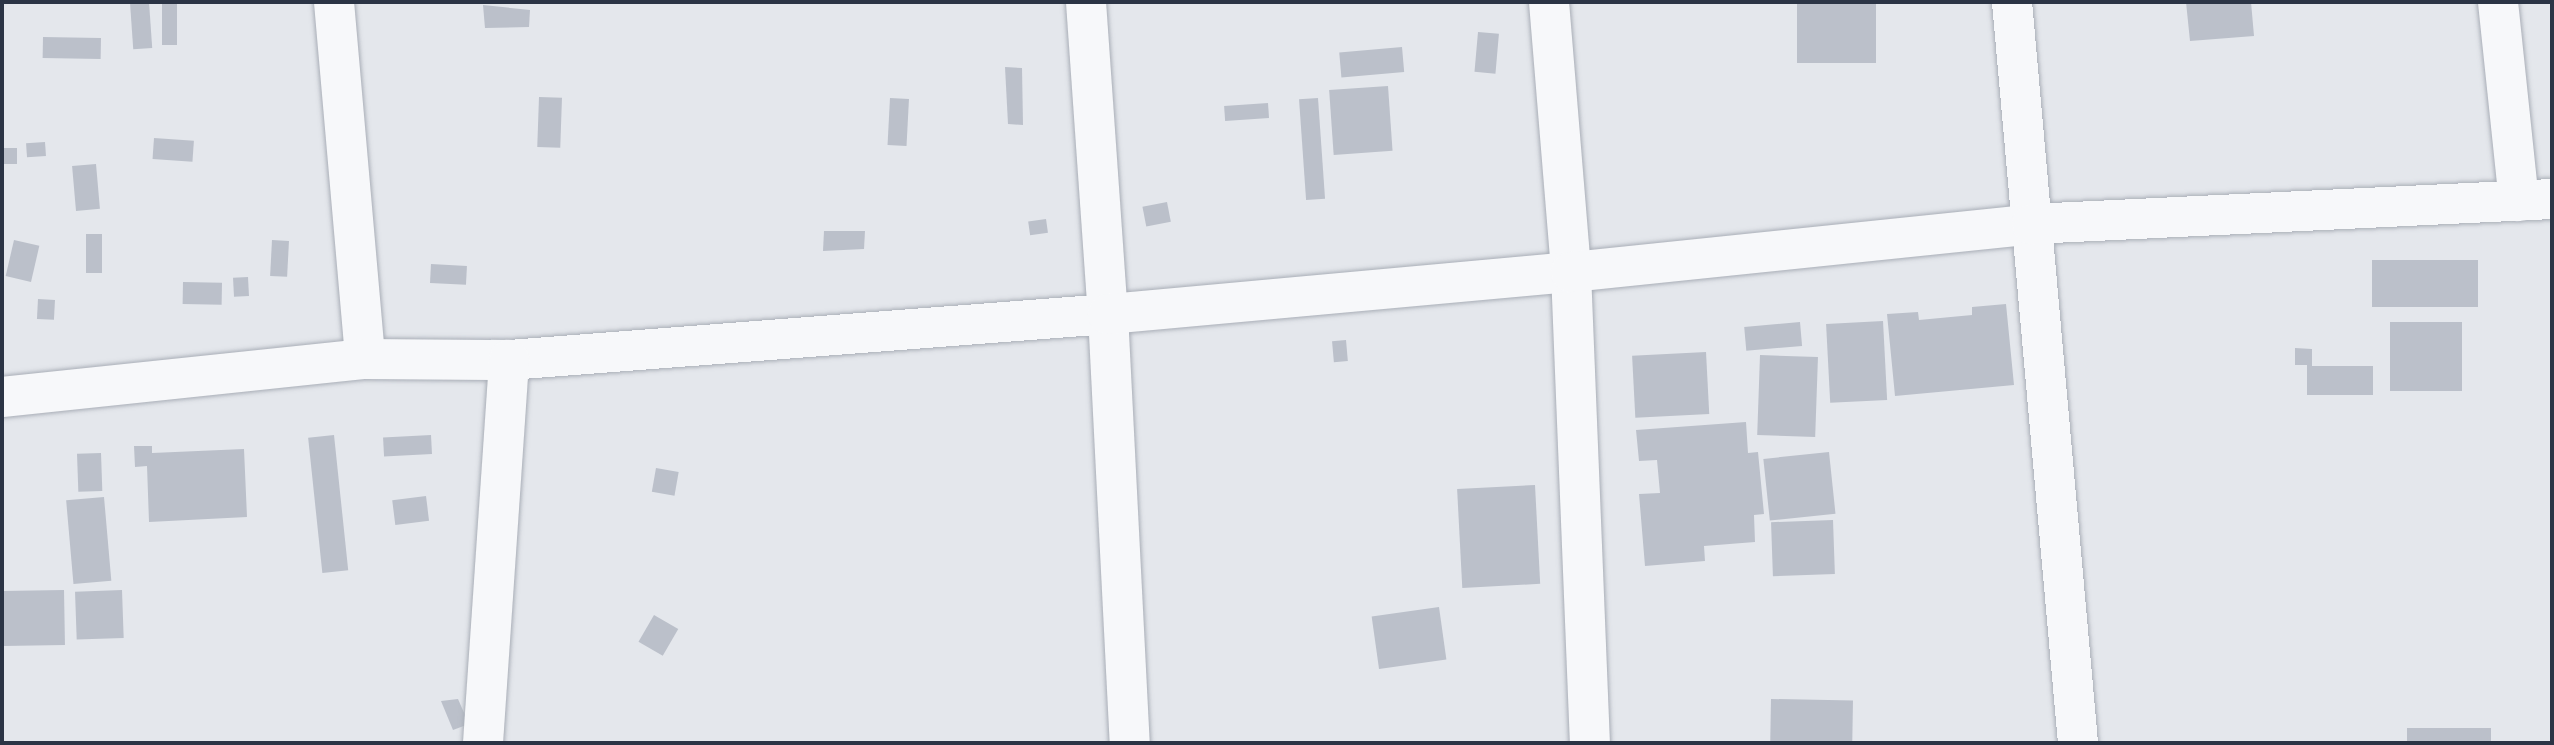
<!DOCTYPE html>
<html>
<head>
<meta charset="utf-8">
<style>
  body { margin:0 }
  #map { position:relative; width:2554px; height:745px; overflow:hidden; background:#e4e7ec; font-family:"DM Sans",sans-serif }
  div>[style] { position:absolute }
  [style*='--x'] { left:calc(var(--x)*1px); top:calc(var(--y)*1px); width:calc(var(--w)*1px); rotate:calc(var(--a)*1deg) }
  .building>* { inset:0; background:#bbc0ca; transform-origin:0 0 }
  .roads { filter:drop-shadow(0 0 2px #a9aeb7) drop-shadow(0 0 2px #a9aeb7) }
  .minor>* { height:40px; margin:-20px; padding:0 20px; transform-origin:20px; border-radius:20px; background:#f7f8fa }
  span { translate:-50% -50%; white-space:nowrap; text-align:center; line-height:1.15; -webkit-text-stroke:7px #f4f6f9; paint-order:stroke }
  .frame { position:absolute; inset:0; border:4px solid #2b3445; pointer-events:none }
</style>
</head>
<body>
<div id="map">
  <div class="building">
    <i style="left:149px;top:2px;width:46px;height:19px;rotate:86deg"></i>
    <i style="left:162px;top:2px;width:15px;height:43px"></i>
    <i style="left:1797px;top:2px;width:79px;height:61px"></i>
    <i style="clip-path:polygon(2186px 2px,2251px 2px,2254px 36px,2190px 41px)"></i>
    <i style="clip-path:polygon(483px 5px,530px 10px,529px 27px,485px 28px)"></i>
    <i style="left:1478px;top:32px;width:21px;height:40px;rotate:5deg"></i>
    <i style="left:43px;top:37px;width:58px;height:21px;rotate:1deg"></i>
    <i style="left:1402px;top:47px;width:25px;height:63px;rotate:85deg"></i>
    <i style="clip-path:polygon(1005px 67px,1022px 68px,1023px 125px,1008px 124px)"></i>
    <i style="left:1388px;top:86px;width:65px;height:59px;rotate:86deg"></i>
    <i style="left:539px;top:97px;width:23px;height:50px;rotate:2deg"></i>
    <i style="left:890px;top:98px;width:19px;height:47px;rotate:3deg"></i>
    <i style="left:1318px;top:98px;width:101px;height:19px;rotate:86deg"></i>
    <i style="left:1268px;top:103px;width:15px;height:44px;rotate:86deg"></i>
    <i style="left:154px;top:138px;width:40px;height:21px;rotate:4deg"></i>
    <i style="left:45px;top:142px;width:14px;height:19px;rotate:86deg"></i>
    <i style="left:17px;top:148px;width:16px;height:15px;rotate:90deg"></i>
    <i style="left:96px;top:164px;width:45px;height:24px;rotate:85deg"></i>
    <i style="left:1167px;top:202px;width:20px;height:25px;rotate:79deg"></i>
    <i style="left:1046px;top:219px;width:14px;height:18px;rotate:82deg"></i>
    <i style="clip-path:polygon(824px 231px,865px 231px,864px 249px,823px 251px)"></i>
    <i style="left:86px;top:234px;width:16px;height:39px"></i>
    <i style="left:14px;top:240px;width:26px;height:37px;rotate:13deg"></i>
    <i style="left:272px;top:240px;width:17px;height:36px;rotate:3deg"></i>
    <i style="left:2372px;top:260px;width:106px;height:47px"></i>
    <i style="left:431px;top:264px;width:36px;height:19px;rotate:3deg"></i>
    <i style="left:248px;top:277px;width:19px;height:15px;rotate:87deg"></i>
    <i style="left:183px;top:282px;width:39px;height:22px;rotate:1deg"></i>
    <i style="left:38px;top:299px;width:17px;height:20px;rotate:3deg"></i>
    <i style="clip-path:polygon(2006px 304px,2014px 385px,1895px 396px,1887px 314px,1918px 312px,1919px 320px,1972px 315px,1972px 307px)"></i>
    <i style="left:1883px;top:321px;width:79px;height:57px;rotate:87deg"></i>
    <i style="left:1800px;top:322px;width:24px;height:56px;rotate:85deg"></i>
    <i style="left:2390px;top:322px;width:72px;height:69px"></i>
    <i style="left:1346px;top:340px;width:21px;height:14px;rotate:85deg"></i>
    <i style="clip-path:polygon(2295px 348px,2312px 349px,2312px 366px,2373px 366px,2373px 395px,2307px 395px,2307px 365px,2295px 365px)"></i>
    <i style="left:1706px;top:352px;width:62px;height:74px;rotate:87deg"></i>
    <i style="left:1760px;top:355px;width:58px;height:80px;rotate:2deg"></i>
    <i style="clip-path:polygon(1746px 422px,1748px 453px,1758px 452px,1764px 514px,1754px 515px,1755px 542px,1704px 546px,1705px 561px,1645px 566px,1639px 494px,1660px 493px,1657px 460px,1639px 461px,1636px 430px)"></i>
    <i style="left:334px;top:435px;width:136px;height:26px;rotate:84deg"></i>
    <i style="left:431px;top:435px;width:19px;height:48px;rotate:87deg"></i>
    <i style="clip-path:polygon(134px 446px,152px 446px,152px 453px,244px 449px,247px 517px,149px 522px,147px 466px,135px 467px)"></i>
    <i style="left:1829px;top:452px;width:62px;height:66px;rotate:84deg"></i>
    <i style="left:101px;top:453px;width:38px;height:24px;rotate:88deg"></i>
    <i style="left:656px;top:468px;width:23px;height:24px;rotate:10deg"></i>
    <i style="left:1535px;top:485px;width:99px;height:78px;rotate:87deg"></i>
    <i style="left:426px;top:496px;width:25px;height:34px;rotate:83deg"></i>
    <i style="left:104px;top:497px;width:84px;height:38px;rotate:85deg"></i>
    <i style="left:1833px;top:520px;width:54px;height:62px;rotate:88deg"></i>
    <i style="left:64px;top:590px;width:55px;height:62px;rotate:89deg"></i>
    <i style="left:122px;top:590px;width:48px;height:47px;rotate:88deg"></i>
    <i style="left:1439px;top:607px;width:53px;height:68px;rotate:82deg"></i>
    <i style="left:654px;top:615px;width:28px;height:31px;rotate:30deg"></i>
    <i style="clip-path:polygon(458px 699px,469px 724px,453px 730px,441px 701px)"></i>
    <i style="left:1771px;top:699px;width:82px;height:44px;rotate:1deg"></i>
    <i style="left:2407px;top:728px;width:84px;height:15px"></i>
  </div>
  <div class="roads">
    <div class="minor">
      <i style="--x:334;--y:2;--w:358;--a:85"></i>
      <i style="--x:1086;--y:2;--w:313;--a:86"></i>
      <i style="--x:1108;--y:314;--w:430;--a:87.1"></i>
      <i style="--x:1549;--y:2;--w:271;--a:85.3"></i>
      <i style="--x:1571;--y:272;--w:471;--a:87.7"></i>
      <i style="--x:2012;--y:2;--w:744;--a:84.91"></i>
      <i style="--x:2498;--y:2;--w:200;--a:84"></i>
      <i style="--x:2;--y:397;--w:365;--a:-6"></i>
      <i style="--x:365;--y:359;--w:144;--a:0.4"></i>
      <i style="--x:509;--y:360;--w:601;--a:-4.39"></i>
      <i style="--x:1108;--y:314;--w:465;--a:-5.2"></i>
      <i style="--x:1571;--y:272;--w:463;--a:-5.9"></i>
      <i style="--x:2032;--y:224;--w:521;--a:-2.75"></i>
      <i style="--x:483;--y:743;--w:384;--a:-86.1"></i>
    </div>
  </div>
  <div class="frame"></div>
</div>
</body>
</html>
